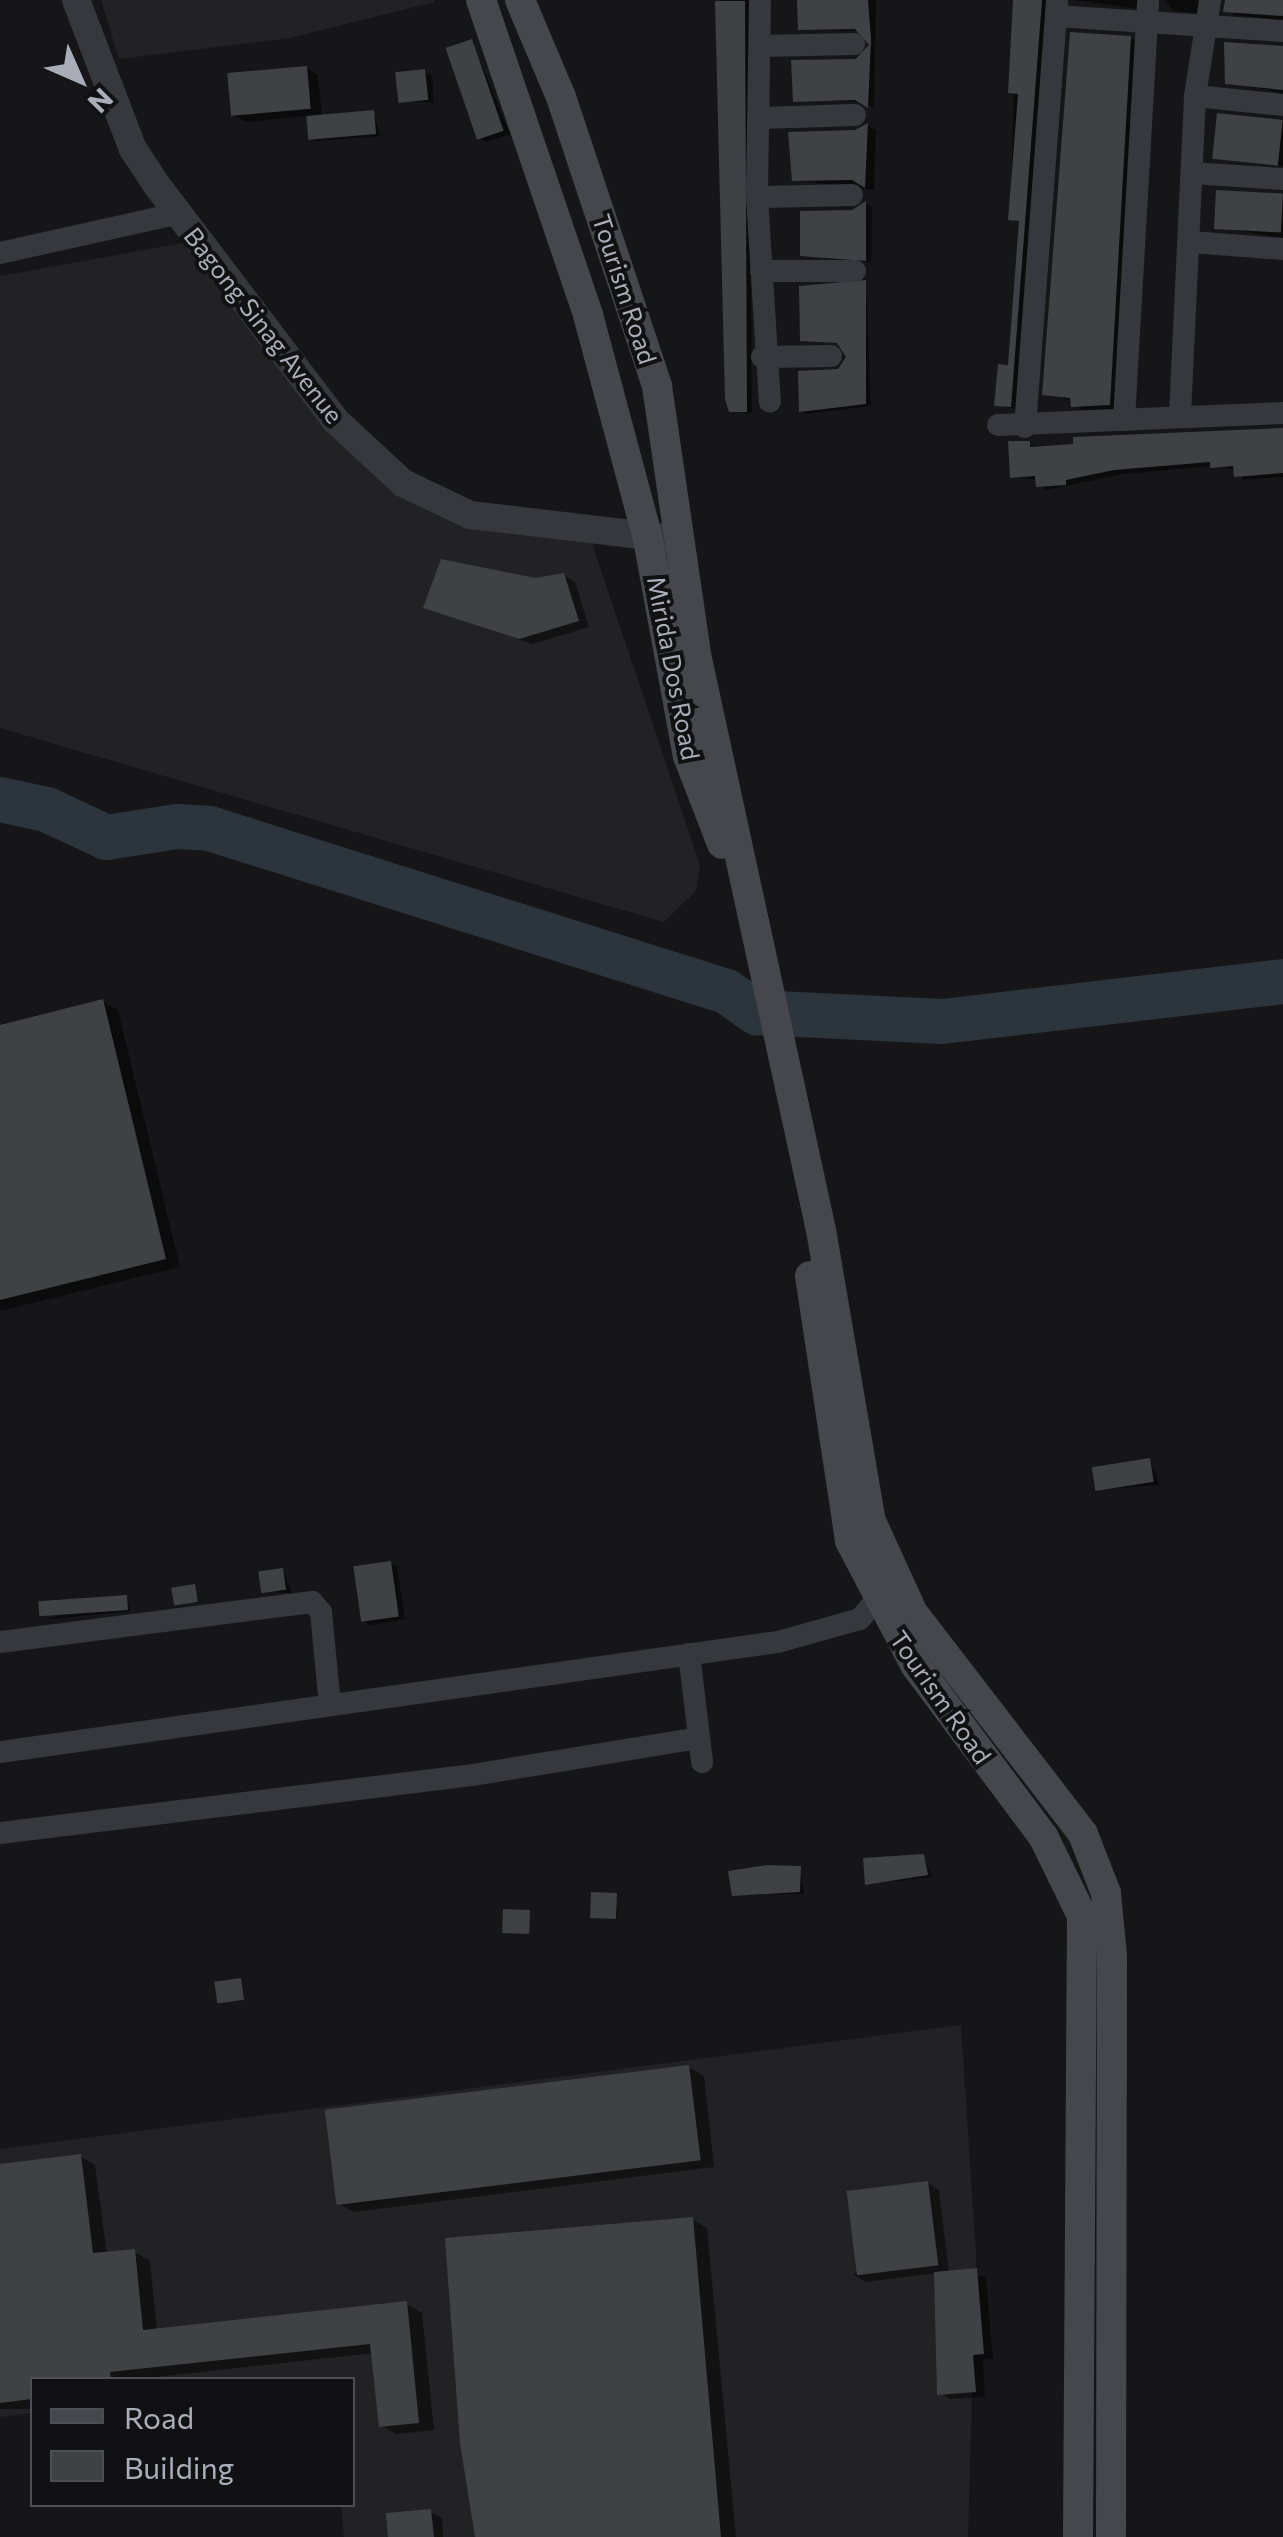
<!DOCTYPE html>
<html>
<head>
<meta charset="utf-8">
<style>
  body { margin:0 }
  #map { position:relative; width:1283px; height:2537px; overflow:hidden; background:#161618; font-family:Commissioner,sans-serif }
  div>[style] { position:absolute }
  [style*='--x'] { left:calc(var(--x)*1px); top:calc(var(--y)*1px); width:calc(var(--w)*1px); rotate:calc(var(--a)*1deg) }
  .built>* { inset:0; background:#222225 }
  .shadow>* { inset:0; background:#0007 }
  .river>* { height:45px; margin:-22.5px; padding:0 22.5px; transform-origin:22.5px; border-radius:22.5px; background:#2c353c }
  .building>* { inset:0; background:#404145; transform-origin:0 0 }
  .minor>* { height:22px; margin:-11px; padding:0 11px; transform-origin:11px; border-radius:11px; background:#37383d }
  .tertiary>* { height:28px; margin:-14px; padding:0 14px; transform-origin:14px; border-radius:14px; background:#37383d }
  .secondary>* { height:30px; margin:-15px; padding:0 15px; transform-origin:15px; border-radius:15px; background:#45474d }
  span { translate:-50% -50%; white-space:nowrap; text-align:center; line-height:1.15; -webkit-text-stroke:8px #111113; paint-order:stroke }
  .street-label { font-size:25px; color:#a8adb8 }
  .legend { position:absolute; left:30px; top:2377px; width:325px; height:130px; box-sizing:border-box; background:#111113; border:2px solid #4d4f55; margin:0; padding:12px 18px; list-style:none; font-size:30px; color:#a8adb8 }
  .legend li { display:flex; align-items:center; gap:20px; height:50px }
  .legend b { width:50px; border:2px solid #4d4f55 }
  .north { position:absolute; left:30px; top:30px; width:100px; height:100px; -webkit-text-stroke:8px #111113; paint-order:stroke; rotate:135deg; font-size:28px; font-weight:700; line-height:40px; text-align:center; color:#a8adb8 }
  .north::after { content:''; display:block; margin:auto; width:35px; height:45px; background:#a8adb8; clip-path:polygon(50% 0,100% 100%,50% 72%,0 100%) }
</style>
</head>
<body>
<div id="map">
  <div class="built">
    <i style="clip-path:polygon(101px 0,434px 0,435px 2px,290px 38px,119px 59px)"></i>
    <i style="clip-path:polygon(183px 243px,387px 480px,445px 516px,592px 543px,700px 865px,696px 891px,664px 922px,0 728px,0 276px)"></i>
    <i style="clip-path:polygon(961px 2025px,976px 2254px,968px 2537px,344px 2537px,341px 2505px,352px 2504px,352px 2380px,32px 2380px,32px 2413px,0 2417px,0 2149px)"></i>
  </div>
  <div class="shadow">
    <i style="clip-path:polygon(722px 0,749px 0,752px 414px,731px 411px,728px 399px)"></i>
    <i style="clip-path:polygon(798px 0,876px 0,874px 108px,863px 102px,796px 100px,872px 45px,860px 31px,800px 29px)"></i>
    <i style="clip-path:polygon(1017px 0,1052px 0,1019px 410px,996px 405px,1010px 368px,1021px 223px,1010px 219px)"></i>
    <i style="clip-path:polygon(1074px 0,1142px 0,1140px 9px)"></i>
    <i style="clip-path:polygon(1164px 0,1204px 0,1201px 13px,1173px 11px)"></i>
    <i style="clip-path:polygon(1226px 0,1283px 0,1283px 20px,1234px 15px)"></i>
    <i style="clip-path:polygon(1130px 38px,1139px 43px,1118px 409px,1082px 410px,1073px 401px,1045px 393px)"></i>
    <i style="clip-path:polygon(472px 41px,510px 134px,486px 142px,479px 138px)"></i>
    <i style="clip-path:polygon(1283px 47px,1283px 93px,1227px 82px)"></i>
    <i style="clip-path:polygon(306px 68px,318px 75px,322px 115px,374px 113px,380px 136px,315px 141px,309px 116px,245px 122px,234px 115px)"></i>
    <i style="clip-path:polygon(425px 72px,432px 76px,434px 103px,400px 101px)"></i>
    <i style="clip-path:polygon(1283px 122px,1283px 166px,1216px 158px)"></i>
    <i style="clip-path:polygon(868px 126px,876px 130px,874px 190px,794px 180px)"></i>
    <i style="clip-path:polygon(1283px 197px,1283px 238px,1217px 227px)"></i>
    <i style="clip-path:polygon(866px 204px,872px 207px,871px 263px,802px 255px)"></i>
    <i style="clip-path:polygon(866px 283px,871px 406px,806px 414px,801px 411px,849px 357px,841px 344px,803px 340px)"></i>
    <i style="clip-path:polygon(1283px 431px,1283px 477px,1244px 480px,1236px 470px,1212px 466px,1123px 474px,1046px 490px,1038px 480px,1013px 477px,1029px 444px,1039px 449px)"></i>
    <i style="clip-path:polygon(563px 575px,575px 582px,589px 627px,532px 644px,426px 607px)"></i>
    <i style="clip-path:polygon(103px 1002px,118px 1010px,180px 1267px,0 1311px,0 1027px)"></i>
    <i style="clip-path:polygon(1150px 1460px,1160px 1485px,1098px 1490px)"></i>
    <i style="clip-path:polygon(390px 1563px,397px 1567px,405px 1619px,370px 1625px,363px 1621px)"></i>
    <i style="clip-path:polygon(283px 1570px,292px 1593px,263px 1592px)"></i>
    <i style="clip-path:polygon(127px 1598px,130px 1611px,43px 1620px)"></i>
    <i style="clip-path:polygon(924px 1857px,933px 1877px,868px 1884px)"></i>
    <i style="clip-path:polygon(800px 1868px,804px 1894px,735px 1895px)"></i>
    <i style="clip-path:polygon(616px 1895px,618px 1919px,593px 1917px)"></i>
    <i style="clip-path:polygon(688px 2067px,704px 2076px,714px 2167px,354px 2212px,338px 2203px)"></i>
    <i style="clip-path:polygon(80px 2156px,95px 2165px,107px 2255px,134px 2252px,150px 2261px,157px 2331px,406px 2304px,422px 2313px,434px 2430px,396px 2434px,381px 2425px,374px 2353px,129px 2380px,32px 2380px,32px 2409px,0 2409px,0 2167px)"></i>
    <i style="clip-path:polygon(928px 2183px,939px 2190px,949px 2273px,986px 2277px,993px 2359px,983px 2360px,985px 2397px,950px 2399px,940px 2393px,936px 2273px,865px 2282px,854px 2275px)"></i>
    <i style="clip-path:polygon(692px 2219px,707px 2228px,736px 2537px,477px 2537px)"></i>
    <i style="clip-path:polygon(431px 2512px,442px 2518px,443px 2537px,390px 2537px)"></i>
  </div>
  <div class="river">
    <i style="--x:0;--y:799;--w:47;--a:12.3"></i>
    <i style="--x:46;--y:809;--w:66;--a:25"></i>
    <i style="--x:106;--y:837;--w:71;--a:-8.9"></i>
    <i style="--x:176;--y:826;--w:33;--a:3"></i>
    <i style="--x:209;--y:828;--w:542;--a:17.5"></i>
    <i style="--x:726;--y:991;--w:37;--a:35"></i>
    <i style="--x:756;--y:1012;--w:186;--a:2.8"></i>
    <i style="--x:942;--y:1021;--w:343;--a:-6.7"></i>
  </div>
  <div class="building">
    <i style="clip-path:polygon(797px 0,868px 0,871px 39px,868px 108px,855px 100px,793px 102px,791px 60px,855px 59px,869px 45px,855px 29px,798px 30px)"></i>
    <i style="clip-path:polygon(1013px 0,1042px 0,1011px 407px,994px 406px,998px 364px,1008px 365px,1019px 221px,1008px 220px,1018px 94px,1008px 93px)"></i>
    <i style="clip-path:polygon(1225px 0,1283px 0,1283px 16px,1223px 12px)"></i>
    <i style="clip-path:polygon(715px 1px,745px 1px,747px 412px,729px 412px,725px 399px)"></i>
    <i style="clip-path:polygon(1070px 32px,1131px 36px,1110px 405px,1071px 407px,1070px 398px,1042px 395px)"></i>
    <i style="left:472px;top:39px;width:97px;height:28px;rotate:71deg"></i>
    <i style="clip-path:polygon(1224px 42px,1283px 46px,1283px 90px,1225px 84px)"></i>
    <i style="left:307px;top:66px;width:43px;height:80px;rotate:85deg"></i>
    <i style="left:425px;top:69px;width:31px;height:30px;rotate:84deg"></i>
    <i style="left:374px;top:110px;width:24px;height:68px;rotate:85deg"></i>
    <i style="left:1217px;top:113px;width:66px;height:46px;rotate:6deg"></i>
    <i style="clip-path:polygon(868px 123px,865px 188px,852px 180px,792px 181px,788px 132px,855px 130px)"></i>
    <i style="left:1216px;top:190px;width:67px;height:39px;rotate:3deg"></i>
    <i style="clip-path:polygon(866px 201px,866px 261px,800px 256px,800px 211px,852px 210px)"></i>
    <i style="clip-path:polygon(866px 280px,866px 404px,799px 412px,798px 371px,838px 369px,846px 357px,837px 343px,800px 341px,799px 286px)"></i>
    <i style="clip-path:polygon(1283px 428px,1283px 473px,1234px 477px,1233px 466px,1210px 468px,1210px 462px,1114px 470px,1066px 480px,1066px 485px,1036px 487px,1035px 476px,1010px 478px,1008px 441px,1030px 441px,1030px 447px,1073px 444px,1073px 437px)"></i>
    <i style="clip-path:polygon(441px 559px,535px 578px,564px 573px,579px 621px,519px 639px,423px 608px)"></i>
    <i style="clip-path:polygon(103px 999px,166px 1259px,0 1300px,0 1025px)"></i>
    <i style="left:1150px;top:1458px;width:24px;height:59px;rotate:81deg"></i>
    <i style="left:391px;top:1561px;width:56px;height:38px;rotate:82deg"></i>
    <i style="left:283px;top:1568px;width:22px;height:25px;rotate:82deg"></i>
    <i style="left:195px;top:1584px;width:18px;height:24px;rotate:81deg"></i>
    <i style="left:127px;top:1595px;width:15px;height:89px;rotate:86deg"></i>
    <i style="clip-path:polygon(924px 1854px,928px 1875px,865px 1885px,863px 1858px)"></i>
    <i style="clip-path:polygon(768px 1865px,801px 1866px,800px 1892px,732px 1896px,728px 1871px)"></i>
    <i style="left:591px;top:1892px;width:26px;height:26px;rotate:2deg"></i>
    <i style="left:503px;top:1909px;width:27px;height:24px;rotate:2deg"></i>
    <i style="left:241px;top:1978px;width:22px;height:27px;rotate:82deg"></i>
    <i style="left:689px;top:2065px;width:96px;height:367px;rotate:83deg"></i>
    <i style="clip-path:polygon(81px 2154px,93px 2253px,135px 2249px,143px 2330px,407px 2301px,419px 2423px,379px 2427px,370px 2344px,110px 2372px,111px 2380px,32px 2380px,32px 2399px,0 2403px,0 2164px)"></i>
    <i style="left:928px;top:2181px;width:85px;height:82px;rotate:83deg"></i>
    <i style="clip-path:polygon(693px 2217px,721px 2537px,475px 2537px,460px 2443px,445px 2238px)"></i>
    <i style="clip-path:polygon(977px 2268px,984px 2354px,973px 2355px,976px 2392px,937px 2395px,934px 2272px)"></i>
    <i style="clip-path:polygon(431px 2509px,434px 2537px,388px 2537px,386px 2513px)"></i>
  </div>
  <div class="minor">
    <i style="--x:760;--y:0;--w:197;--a:90.9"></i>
    <i style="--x:757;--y:197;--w:205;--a:86.4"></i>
    <i style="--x:1056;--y:16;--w:227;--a:3.8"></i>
    <i style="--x:761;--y:46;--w:93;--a:-1.2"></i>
    <i style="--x:1195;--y:96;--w:88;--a:5.8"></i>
    <i style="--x:759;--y:118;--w:96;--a:-1.8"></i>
    <i style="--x:1192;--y:173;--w:91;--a:3.8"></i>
    <i style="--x:757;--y:197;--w:95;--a:-1.2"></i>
    <i style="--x:1191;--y:242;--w:92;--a:4.4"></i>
    <i style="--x:0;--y:253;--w:180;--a:-12.5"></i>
    <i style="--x:761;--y:271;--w:94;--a:0"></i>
    <i style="--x:762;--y:357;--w:69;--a:-0.8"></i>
    <i style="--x:1180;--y:415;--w:319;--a:-87.3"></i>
    <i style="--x:1195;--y:96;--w:97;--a:-81.1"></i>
    <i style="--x:1124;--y:420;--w:421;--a:-86.7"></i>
    <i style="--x:998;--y:425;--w:285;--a:-2.4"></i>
    <i style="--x:1025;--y:427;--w:428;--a:-85.7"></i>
    <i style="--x:0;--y:1642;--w:315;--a:-7.3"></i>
    <i style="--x:312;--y:1602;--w:13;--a:48"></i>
    <i style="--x:321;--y:1612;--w:93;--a:84.5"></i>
    <i style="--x:689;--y:1654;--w:109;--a:83.1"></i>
    <i style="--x:0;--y:1752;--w:786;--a:-8.05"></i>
    <i style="--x:778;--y:1642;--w:85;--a:-15.7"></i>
    <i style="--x:860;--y:1619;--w:40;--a:-50"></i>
    <i style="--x:0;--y:1833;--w:477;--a:-7"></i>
    <i style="--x:473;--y:1775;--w:229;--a:-9.3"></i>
  </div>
  <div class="tertiary">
    <i style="--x:76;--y:0;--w:160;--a:69.1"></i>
    <i style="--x:133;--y:149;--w:42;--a:56.7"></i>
    <i style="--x:156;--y:184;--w:296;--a:52.8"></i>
    <i style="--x:335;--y:420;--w:93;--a:42.8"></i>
    <i style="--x:403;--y:483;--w:74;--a:25.5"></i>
    <i style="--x:470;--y:515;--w:197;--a:6.7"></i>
  </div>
  <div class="secondary">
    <i style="--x:481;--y:0;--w:333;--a:71.2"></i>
    <i style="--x:588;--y:315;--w:232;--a:75"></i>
    <i style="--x:648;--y:539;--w:221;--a:79.6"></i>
    <i style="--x:688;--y:756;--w:94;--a:68.9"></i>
    <i style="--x:520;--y:0;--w:105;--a:67.1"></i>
    <i style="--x:561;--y:97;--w:305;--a:71.6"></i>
    <i style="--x:657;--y:386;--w:276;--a:81.7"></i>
    <i style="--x:697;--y:659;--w:584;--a:77.75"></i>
    <i style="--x:821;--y:1230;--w:295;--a:80.3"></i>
    <i style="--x:871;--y:1521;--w:101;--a:65.5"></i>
    <i style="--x:913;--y:1613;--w:279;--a:52.4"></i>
    <i style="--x:1083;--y:1834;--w:63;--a:68.7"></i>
    <i style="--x:1106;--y:1893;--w:64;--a:84.6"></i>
    <i style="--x:1112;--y:1957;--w:580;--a:90.1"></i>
    <i style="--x:810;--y:1276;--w:268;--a:81.4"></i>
    <i style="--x:850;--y:1541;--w:141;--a:62.2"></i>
    <i style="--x:916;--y:1666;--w:214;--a:53.3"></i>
    <i style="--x:1044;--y:1838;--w:87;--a:64"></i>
    <i style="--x:1082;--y:1916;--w:621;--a:90.37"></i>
  </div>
  <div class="street-label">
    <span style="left:625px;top:289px;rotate:72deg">Tourism Road</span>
    <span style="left:264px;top:325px;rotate:52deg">Bagong Sinag Avenue</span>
    <span style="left:674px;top:668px;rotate:79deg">Mirida Dos Road</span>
    <span style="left:941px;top:1697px;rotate:55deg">Tourism Road</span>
  </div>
  <ul class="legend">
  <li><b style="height:12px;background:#45474d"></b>Road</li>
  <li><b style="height:28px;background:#404145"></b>Building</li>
  </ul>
  <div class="north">N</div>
</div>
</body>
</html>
